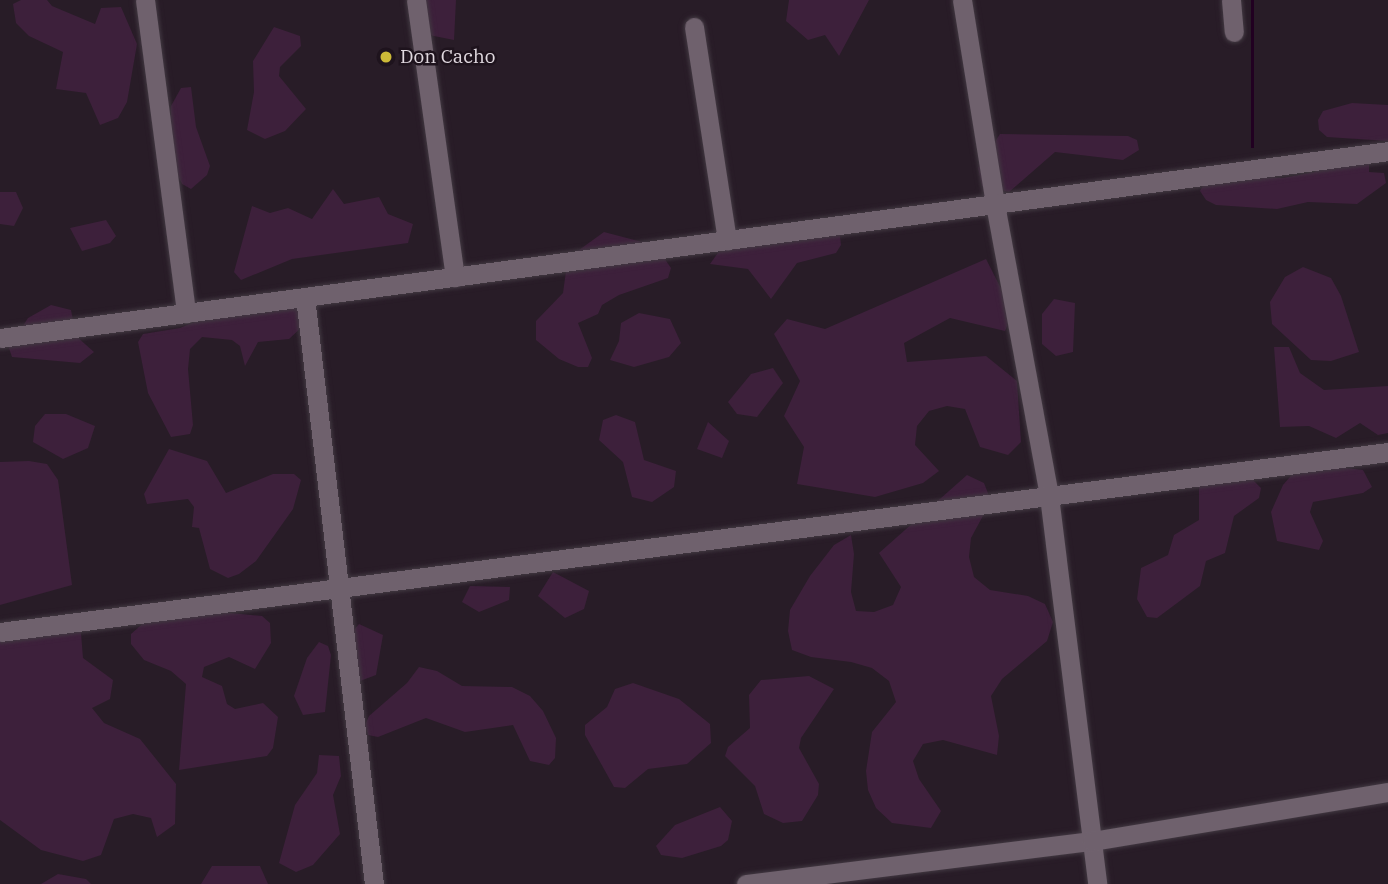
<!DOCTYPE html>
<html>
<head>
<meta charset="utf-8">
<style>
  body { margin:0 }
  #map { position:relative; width:1388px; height:884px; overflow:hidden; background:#281c27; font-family:"IBM Plex Serif",serif }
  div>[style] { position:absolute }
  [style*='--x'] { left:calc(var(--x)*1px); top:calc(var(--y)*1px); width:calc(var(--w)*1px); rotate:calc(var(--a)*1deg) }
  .green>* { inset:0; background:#3d203b }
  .water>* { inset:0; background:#210021; transform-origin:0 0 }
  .roads { filter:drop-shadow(0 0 2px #423942) drop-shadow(0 0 2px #423942) }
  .street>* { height:19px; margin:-9.5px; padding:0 9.5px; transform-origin:9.5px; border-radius:9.5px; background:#6f616d }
  .dots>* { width:19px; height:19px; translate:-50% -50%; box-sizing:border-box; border:4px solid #1e131d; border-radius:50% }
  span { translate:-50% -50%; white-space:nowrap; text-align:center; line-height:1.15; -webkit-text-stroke:5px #1e131d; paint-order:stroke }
  .poi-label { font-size:19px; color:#e0d8df }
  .left { translate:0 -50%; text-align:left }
</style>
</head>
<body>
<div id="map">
  <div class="green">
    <i style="clip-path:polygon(21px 0,47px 0,52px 6px,95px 24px,101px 8px,121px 7px,137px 44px,127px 102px,118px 118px,100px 125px,86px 93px,56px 89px,63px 52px,29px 36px,16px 23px,13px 4px)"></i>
    <i style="clip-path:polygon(420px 0,456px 0,454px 40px,424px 34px)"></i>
    <i style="clip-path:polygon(789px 0,869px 0,839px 56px,825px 35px,808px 40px,786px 21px)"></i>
    <i style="clip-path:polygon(274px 27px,300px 36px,301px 46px,280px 67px,279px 76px,306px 109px,285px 131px,265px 139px,247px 130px,254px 92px,253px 61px)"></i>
    <i style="clip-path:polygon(191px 87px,196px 127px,210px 166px,207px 175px,191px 189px,182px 184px,169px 157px,171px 106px,181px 88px)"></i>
    <i style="clip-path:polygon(1352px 103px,1388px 105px,1388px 141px,1327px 137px,1319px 130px,1318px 120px,1323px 111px)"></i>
    <i style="clip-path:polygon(1000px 134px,1128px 136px,1137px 140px,1139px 150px,1123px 160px,1055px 152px,1009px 192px,982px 186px,978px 168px)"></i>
    <i style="clip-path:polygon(1354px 149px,1369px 154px,1369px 172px,1384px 173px,1386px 183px,1357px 204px,1308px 202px,1277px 209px,1216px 205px,1206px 200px,1200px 191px,1205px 182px,1220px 176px,1283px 178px,1314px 172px)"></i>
    <i style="clip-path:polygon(333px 189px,344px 204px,379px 197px,388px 214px,413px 224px,408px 243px,292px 259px,241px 280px,234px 272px,252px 206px,270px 213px,288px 208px,312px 219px)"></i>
    <i style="clip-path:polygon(0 192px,16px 192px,23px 208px,14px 226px,0 224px)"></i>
    <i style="clip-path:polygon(106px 220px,116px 236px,110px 243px,82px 251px,70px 228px)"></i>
    <i style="clip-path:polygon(839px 227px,841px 245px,836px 253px,797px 263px,771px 299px,748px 269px,710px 264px,727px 240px,741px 228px)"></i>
    <i style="clip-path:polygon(604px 232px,642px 242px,660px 252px,671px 268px,668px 278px,619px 295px,602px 305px,598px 314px,578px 323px,592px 358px,588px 367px,578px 367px,559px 359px,536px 340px,536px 321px,563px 293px,567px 264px,579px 250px)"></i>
    <i style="clip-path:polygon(986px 259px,1013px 312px,1005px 331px,950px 318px,904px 343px,907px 362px,986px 356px,1017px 381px,1021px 442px,1008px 455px,980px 447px,965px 409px,947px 406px,929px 411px,917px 426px,915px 445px,939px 471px,923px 483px,875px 497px,797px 484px,804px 447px,784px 416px,800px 381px,774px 334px,787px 319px,825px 329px)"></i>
    <i style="clip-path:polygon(1303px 267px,1331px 278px,1341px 296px,1359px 352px,1331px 361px,1311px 360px,1272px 324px,1270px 302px,1285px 277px)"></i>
    <i style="clip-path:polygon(1054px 299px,1075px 303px,1073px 352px,1056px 356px,1042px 344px,1042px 314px)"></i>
    <i style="clip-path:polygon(51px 305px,71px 310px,76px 336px,94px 352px,80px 363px,12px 357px,9px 348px,28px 318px)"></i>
    <i style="clip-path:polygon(234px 305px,301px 306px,303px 326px,289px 339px,258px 342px,245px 366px,240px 346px,232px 340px,202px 337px,190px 349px,188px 369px,193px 425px,190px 434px,171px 437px,148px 393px,138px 342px,143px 334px,180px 328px)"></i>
    <i style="clip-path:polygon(639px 313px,670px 319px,681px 343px,669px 357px,634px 367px,610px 360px,619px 341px,621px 323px)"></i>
    <i style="clip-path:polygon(1274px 347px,1289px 347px,1300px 373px,1324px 390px,1388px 386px,1388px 433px,1378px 435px,1360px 423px,1336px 438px,1309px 426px,1280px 427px)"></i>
    <i style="clip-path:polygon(773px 368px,783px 383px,757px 417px,737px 414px,728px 402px,751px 374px)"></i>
    <i style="clip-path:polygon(45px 414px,66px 414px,95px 426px,88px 448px,63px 459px,33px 442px,35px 426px)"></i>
    <i style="clip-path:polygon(616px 415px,635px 422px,644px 460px,676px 471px,674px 487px,652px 502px,632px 497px,623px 462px,599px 440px,603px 420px)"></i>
    <i style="clip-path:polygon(708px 422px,729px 441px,722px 458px,697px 449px)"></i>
    <i style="clip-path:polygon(169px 449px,207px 461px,226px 493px,273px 474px,294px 474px,301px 480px,293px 509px,256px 561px,239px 574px,228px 578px,210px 569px,199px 528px,192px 527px,194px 507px,188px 499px,147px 504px,144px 494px)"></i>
    <i style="clip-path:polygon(29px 461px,47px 464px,58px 480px,72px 585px,0 605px,0 462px)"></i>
    <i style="clip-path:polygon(1302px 463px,1363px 470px,1372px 487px,1363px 493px,1313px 502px,1310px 512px,1323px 541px,1319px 550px,1277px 541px,1271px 512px,1283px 485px)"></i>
    <i style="clip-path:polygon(1247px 474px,1261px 488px,1259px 498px,1234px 516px,1225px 553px,1206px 561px,1200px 586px,1157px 618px,1147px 617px,1137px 599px,1141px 568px,1168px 555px,1174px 535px,1199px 520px,1199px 480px)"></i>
    <i style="clip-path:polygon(967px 475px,984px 483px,991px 501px,971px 538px,969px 557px,974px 577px,990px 590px,1028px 596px,1045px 604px,1053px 622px,1047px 641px,1002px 679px,991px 696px,999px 736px,997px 755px,943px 740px,923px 744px,913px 761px,919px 779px,941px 811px,931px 828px,892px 823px,876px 808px,868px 790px,866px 771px,872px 732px,896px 702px,889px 681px,872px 668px,851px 662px,811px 657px,792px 650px,788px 631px,790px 610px,810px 576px,834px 545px,851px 535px,854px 554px,851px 592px,856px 611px,874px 612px,893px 605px,901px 587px,879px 553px)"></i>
    <i style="clip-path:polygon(553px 572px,589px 591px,584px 609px,565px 618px,538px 596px)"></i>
    <i style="clip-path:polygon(470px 586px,510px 587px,509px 600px,479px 612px,462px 602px)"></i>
    <i style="clip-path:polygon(190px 609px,262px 616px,270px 623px,271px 643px,255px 669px,229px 657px,204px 667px,202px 677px,222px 686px,227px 704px,235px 709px,263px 703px,278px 717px,273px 748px,267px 756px,179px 770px,186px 684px,171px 671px,144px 660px,131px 644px,131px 634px,148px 619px)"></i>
    <i style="clip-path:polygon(80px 621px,83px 658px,113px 680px,110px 699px,92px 708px,104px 723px,140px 739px,176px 784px,175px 824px,157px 837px,151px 818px,133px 814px,114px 819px,101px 855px,83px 861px,41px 850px,0 820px,0 640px)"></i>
    <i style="clip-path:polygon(359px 624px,383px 635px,376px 675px,360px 681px,345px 669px,346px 639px)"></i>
    <i style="clip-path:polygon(319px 642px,328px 646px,331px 655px,325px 712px,303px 715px,294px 696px,307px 658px)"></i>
    <i style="clip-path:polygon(419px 667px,437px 671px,462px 686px,512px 687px,530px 696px,543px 711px,556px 738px,555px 758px,549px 765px,530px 761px,513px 725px,465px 732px,426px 718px,378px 737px,368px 735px,365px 725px,369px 716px,407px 683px)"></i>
    <i style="clip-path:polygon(809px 676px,834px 689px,801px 738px,799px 748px,819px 784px,818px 795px,802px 821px,783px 823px,764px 814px,755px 786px,725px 756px,728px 747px,750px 728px,749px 695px,761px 680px)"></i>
    <i style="clip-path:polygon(633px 683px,679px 699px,710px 724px,711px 743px,687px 764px,648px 769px,625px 788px,614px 787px,585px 735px,585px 725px,607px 707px,615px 689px)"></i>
    <i style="clip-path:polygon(319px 755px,339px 756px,341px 776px,333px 795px,340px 834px,313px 865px,296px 872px,279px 863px,295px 805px,317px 773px)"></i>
    <i style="clip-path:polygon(720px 807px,732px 821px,728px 840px,721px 846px,682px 858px,661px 855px,656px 846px,675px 825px)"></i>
    <i style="clip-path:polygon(212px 866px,260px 866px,268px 884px,201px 884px)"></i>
    <i style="clip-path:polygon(58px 874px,86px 879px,91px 884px,41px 884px)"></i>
  </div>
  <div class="water">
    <i style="left:1251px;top:0;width:3px;height:148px"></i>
  </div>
  <div class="roads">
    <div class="street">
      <i style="--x:145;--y:0;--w:316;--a:82.5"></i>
      <i style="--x:416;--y:0;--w:280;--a:82"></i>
      <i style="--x:962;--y:0;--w:207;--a:80.8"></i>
      <i style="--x:995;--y:204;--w:297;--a:79.5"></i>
      <i style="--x:1049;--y:496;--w:391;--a:82.9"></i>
      <i style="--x:1231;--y:0;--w:32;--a:85"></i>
      <i style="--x:694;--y:27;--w:216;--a:81.2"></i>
      <i style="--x:305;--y:297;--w:591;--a:83.3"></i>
      <i style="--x:0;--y:338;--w:1401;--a:-7.67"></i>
      <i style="--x:0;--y:632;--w:1400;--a:-7.39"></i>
      <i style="--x:746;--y:884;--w:349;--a:-7.1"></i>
      <i style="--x:1092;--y:841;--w:300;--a:-9.4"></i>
    </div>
  </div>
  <div class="dots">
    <i style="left:386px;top:57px;background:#ccb938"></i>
  </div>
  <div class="poi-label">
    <span class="left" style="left:400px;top:57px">Don Cacho</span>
  </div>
</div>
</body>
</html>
